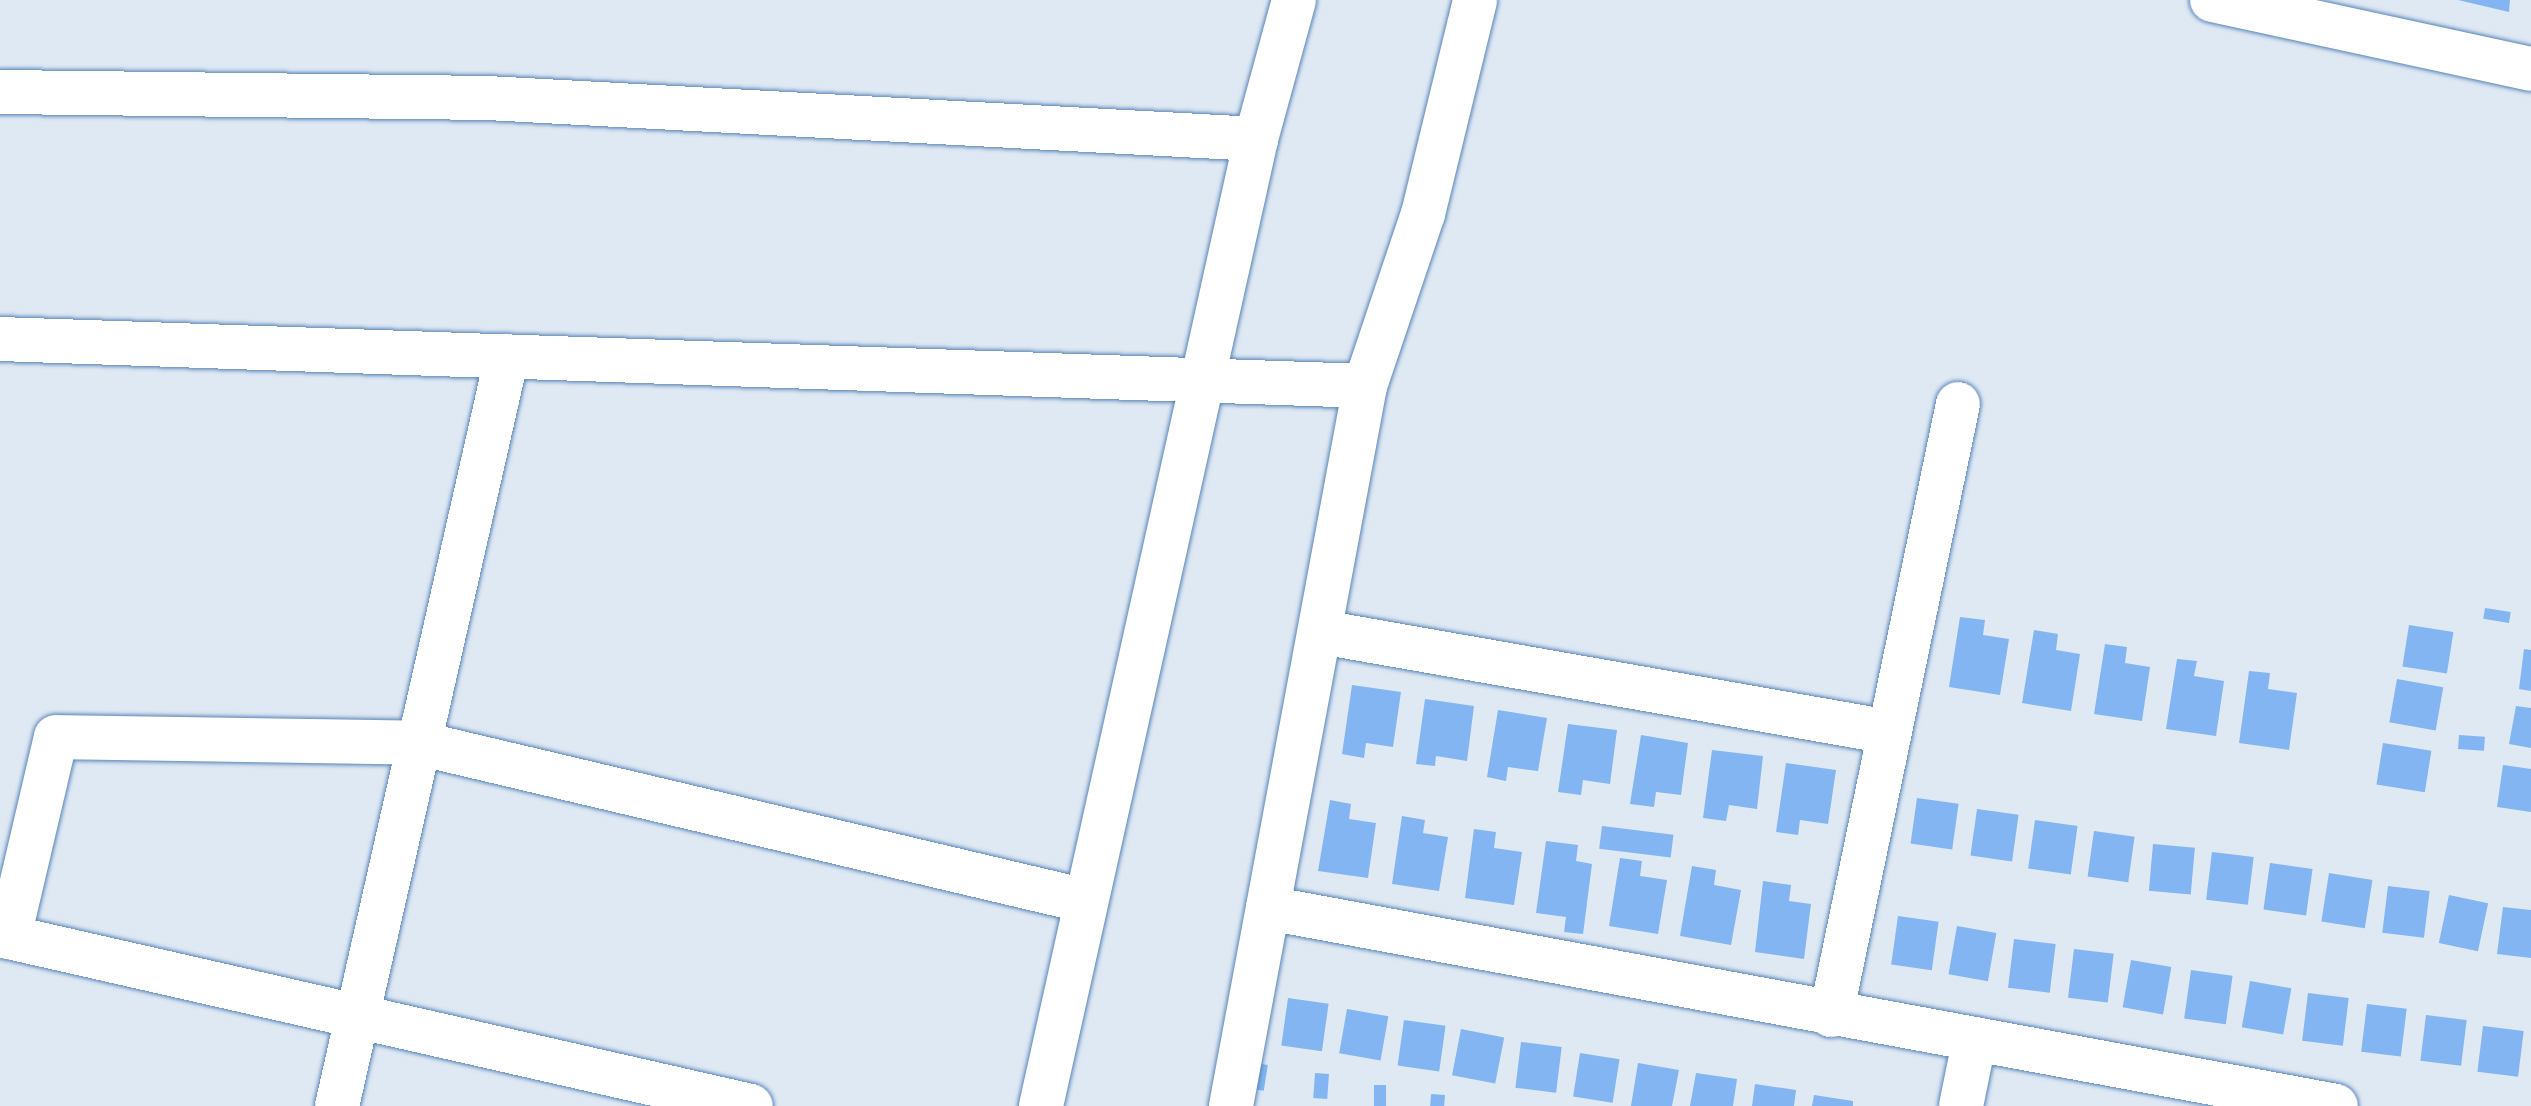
<!DOCTYPE html>
<html>
<head>
<meta charset="utf-8">
<style>
  body { margin:0 }
  #map { position:relative; width:2531px; height:1106px; overflow:hidden; background:#dfe9f4; font-family:"Exo 2",sans-serif }
  div>[style] { position:absolute }
  [style*='--x'] { left:calc(var(--x)*1px); top:calc(var(--y)*1px); width:calc(var(--w)*1px); rotate:calc(var(--a)*1deg) }
  .building>* { inset:0; background:#82b5f1; transform-origin:0 0 }
  .roads { filter:drop-shadow(0 0 2px #5884b8) drop-shadow(0 0 2px #5884b8) }
  .minor>* { height:44px; margin:-22px; padding:0 22px; transform-origin:22px; border-radius:22px; background:#fff }
  span { translate:-50% -50%; white-space:nowrap; text-align:center; line-height:1.15; -webkit-text-stroke:8px #fff; paint-order:stroke }
</style>
</head>
<body>
<div id="map">
  <div class="building">
    <i style="clip-path:polygon(2458px 0,2510px 0,2509px 12px)"></i>
    <i style="left:2485px;top:608px;width:26px;height:11px;rotate:9deg"></i>
    <i style="clip-path:polygon(1960px 617px,1985px 620px,1983px 635px,2009px 639px,2000px 695px,1949px 687px)"></i>
    <i style="left:2409px;top:625px;width:45px;height:42px;rotate:9deg"></i>
    <i style="clip-path:polygon(2034px 630px,2058px 634px,2056px 650px,2080px 654px,2071px 711px,2022px 703px)"></i>
    <i style="clip-path:polygon(2105px 644px,2127px 647px,2125px 663px,2150px 667px,2142px 721px,2094px 714px)"></i>
    <i style="clip-path:polygon(2524px 649px,2531px 650px,2531px 691px,2519px 689px)"></i>
    <i style="clip-path:polygon(2177px 659px,2197px 661px,2194px 676px,2224px 681px,2216px 736px,2166px 729px)"></i>
    <i style="clip-path:polygon(2249px 671px,2270px 673px,2268px 689px,2297px 693px,2289px 750px,2239px 743px)"></i>
    <i style="left:2397px;top:679px;width:47px;height:44px;rotate:10deg"></i>
    <i style="clip-path:polygon(1352px 685px,1401px 692px,1393px 747px,1366px 743px,1364px 758px,1342px 754px)"></i>
    <i style="clip-path:polygon(1425px 699px,1474px 706px,1467px 761px,1436px 756px,1435px 766px,1416px 764px)"></i>
    <i style="clip-path:polygon(2516px 706px,2531px 708px,2531px 748px,2509px 744px)"></i>
    <i style="clip-path:polygon(1498px 710px,1547px 718px,1538px 771px,1508px 767px,1506px 781px,1487px 777px)"></i>
    <i style="clip-path:polygon(1568px 724px,1617px 730px,1610px 784px,1583px 780px,1581px 795px,1558px 792px)"></i>
    <i style="clip-path:polygon(1641px 735px,1688px 743px,1681px 795px,1656px 792px,1654px 807px,1630px 804px)"></i>
    <i style="left:2459px;top:735px;width:26px;height:14px;rotate:4deg"></i>
    <i style="left:2383px;top:743px;width:49px;height:42px;rotate:9deg"></i>
    <i style="clip-path:polygon(1712px 750px,1763px 756px,1757px 809px,1729px 805px,1726px 821px,1703px 818px)"></i>
    <i style="clip-path:polygon(1786px 763px,1836px 770px,1828px 824px,1800px 820px,1798px 835px,1776px 832px)"></i>
    <i style="clip-path:polygon(2503px 765px,2531px 769px,2531px 812px,2497px 807px)"></i>
    <i style="left:1917px;top:798px;width:42px;height:46px;rotate:8deg"></i>
    <i style="clip-path:polygon(1330px 800px,1351px 804px,1349px 819px,1376px 823px,1368px 878px,1318px 871px)"></i>
    <i style="left:1977px;top:809px;width:42px;height:47px;rotate:8deg"></i>
    <i style="clip-path:polygon(1402px 816px,1425px 820px,1423px 833px,1448px 837px,1439px 891px,1392px 884px)"></i>
    <i style="left:2035px;top:820px;width:43px;height:49px;rotate:8deg"></i>
    <i style="left:1602px;top:826px;width:72px;height:23px;rotate:7deg"></i>
    <i style="clip-path:polygon(1474px 829px,1496px 832px,1494px 848px,1522px 852px,1514px 905px,1465px 898px)"></i>
    <i style="left:2094px;top:831px;width:41px;height:46px;rotate:8deg"></i>
    <i style="clip-path:polygon(1546px 841px,1578px 845px,1576px 861px,1592px 864px,1583px 934px,1564px 932px,1566px 917px,1536px 913px)"></i>
    <i style="left:2153px;top:844px;width:42px;height:47px;rotate:5deg"></i>
    <i style="left:2212px;top:852px;width:42px;height:48px;rotate:7deg"></i>
    <i style="clip-path:polygon(1620px 858px,1642px 861px,1640px 876px,1667px 880px,1658px 934px,1609px 926px)"></i>
    <i style="left:2270px;top:863px;width:43px;height:47px;rotate:8deg"></i>
    <i style="clip-path:polygon(1692px 866px,1716px 870px,1714px 885px,1741px 890px,1731px 945px,1680px 936px)"></i>
    <i style="left:2329px;top:873px;width:44px;height:49px;rotate:9deg"></i>
    <i style="clip-path:polygon(1763px 881px,1791px 885px,1789px 901px,1811px 904px,1804px 959px,1755px 952px)"></i>
    <i style="left:2388px;top:886px;width:42px;height:47px;rotate:7deg"></i>
    <i style="left:2449px;top:895px;width:40px;height:49px;rotate:12deg"></i>
    <i style="clip-path:polygon(2503px 907px,2531px 910px,2531px 958px,2497px 954px)"></i>
    <i style="left:1898px;top:916px;width:41px;height:49px;rotate:8deg"></i>
    <i style="left:1957px;top:926px;width:40px;height:49px;rotate:10deg"></i>
    <i style="left:2014px;top:939px;width:42px;height:49px;rotate:7deg"></i>
    <i style="left:2074px;top:949px;width:40px;height:49px;rotate:7deg"></i>
    <i style="left:2131px;top:960px;width:41px;height:48px;rotate:10deg"></i>
    <i style="left:2191px;top:970px;width:42px;height:49px;rotate:8deg"></i>
    <i style="left:2250px;top:981px;width:42px;height:47px;rotate:10deg"></i>
    <i style="left:2308px;top:993px;width:41px;height:48px;rotate:7deg"></i>
    <i style="left:1288px;top:998px;width:41px;height:48px;rotate:8deg"></i>
    <i style="left:2367px;top:1004px;width:40px;height:48px;rotate:7deg"></i>
    <i style="left:1347px;top:1009px;width:42px;height:45px;rotate:10deg"></i>
    <i style="left:2426px;top:1015px;width:41px;height:46px;rotate:7deg"></i>
    <i style="left:1404px;top:1020px;width:42px;height:46px;rotate:8deg"></i>
    <i style="left:2483px;top:1026px;width:41px;height:46px;rotate:7deg"></i>
    <i style="left:1461px;top:1029px;width:44px;height:47px;rotate:11deg"></i>
    <i style="left:1521px;top:1042px;width:41px;height:46px;rotate:7deg"></i>
    <i style="left:1580px;top:1053px;width:40px;height:44px;rotate:9deg"></i>
    <i style="left:1255px;top:1063px;width:13px;height:26px;rotate:9deg"></i>
    <i style="clip-path:polygon(1638px 1063px,1679px 1070px,1672px 1106px,1631px 1106px)"></i>
    <i style="left:1315px;top:1073px;width:14px;height:25px;rotate:4deg"></i>
    <i style="clip-path:polygon(1696px 1073px,1737px 1079px,1733px 1106px,1690px 1106px)"></i>
    <i style="clip-path:polygon(1755px 1084px,1796px 1090px,1794px 1106px,1752px 1106px)"></i>
    <i style="left:1374px;top:1085px;width:12px;height:21px"></i>
    <i style="left:1431px;top:1094px;width:14px;height:12px;rotate:4deg"></i>
    <i style="clip-path:polygon(1814px 1095px,1853px 1101px,1853px 1106px,1812px 1106px)"></i>
  </div>
  <div class="roads">
    <div class="minor">
      <i style="--x:2212;--y:0;--w:326;--a:12.2"></i>
      <i style="--x:0;--y:92;--w:487;--a:0.7"></i>
      <i style="--x:487;--y:98;--w:770;--a:3.05"></i>
      <i style="--x:0;--y:339;--w:1366;--a:1.97"></i>
      <i style="--x:1321;--y:632;--w:577;--a:9.98"></i>
      <i style="--x:1268;--y:908;--w:1086;--a:10.5"></i>
      <i style="--x:0;--y:935;--w:770;--a:12.83"></i>
      <i style="--x:9;--y:937;--w:205;--a:-76.8"></i>
      <i style="--x:56;--y:737;--w:362;--a:0.9"></i>
      <i style="--x:418;--y:743;--w:686;--a:13.31"></i>
      <i style="--x:1831;--y:1015;--w:624;--a:-78.26"></i>
      <i style="--x:337;--y:1106;--w:769;--a:-77.23"></i>
      <i style="--x:1041;--y:1106;--w:991;--a:-77.46"></i>
      <i style="--x:1256;--y:139;--w:144;--a:-74.7"></i>
      <i style="--x:1231;--y:1106;--w:732;--a:-79.46"></i>
      <i style="--x:1365;--y:386;--w:182;--a:-71.4"></i>
      <i style="--x:1423;--y:214;--w:220;--a:-76.3"></i>
      <i style="--x:1961;--y:1106;--w:65;--a:-78.5"></i>
    </div>
  </div>
</div>
</body>
</html>
